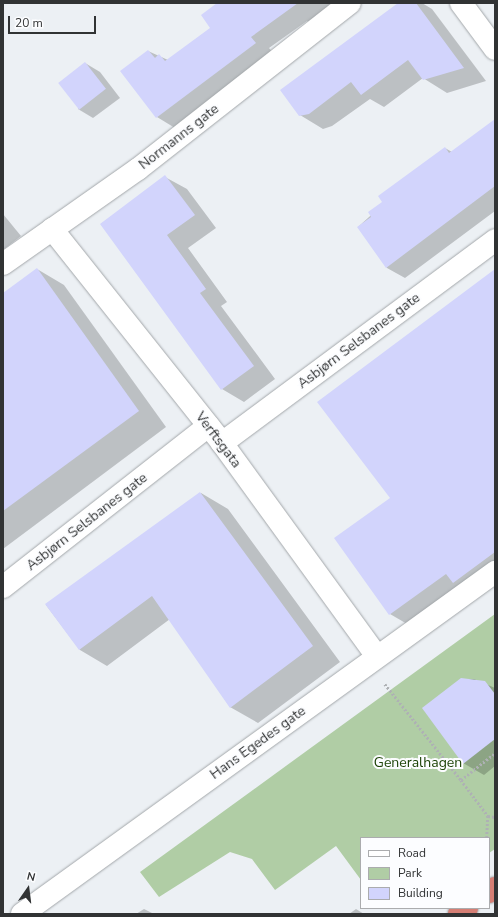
<!DOCTYPE html>
<html>
<head>
<meta charset="utf-8">
<style>
  body { margin:0 }
  #map { position:relative; width:498px; height:917px; overflow:hidden; background:#ecf0f4; font-family:"Nunito Sans",sans-serif }
  div>[style] { position:absolute }
  [style*='--x'] { left:calc(var(--x)*1px); top:calc(var(--y)*1px); width:calc(var(--w)*1px); rotate:calc(var(--a)*1deg) }
  .green>* { inset:0; background:#b0cda5 }
  .shadow>* { inset:0; background:#0003 }
  .building>* { inset:0; background:#d2d4fc; transform-origin:0 0 }
  .path>* { height:2.5px; margin-top:-1.25px; transform-origin:0; background:repeating-linear-gradient(90deg,#aeb1b4 0 2px,transparent 0 4px) }
  .roads { filter:drop-shadow(0 0 1px #a3a7aa) drop-shadow(0 0 1px #a3a7aa) }
  .street>* { height:22px; margin:-11px; padding:0 11px; transform-origin:11px; border-radius:11px; background:#fff }
  .highway>* { height:22px; margin:-11px; padding:0 11px; transform-origin:11px; border-radius:11px; background:#d67f75 }
  span { translate:-50% -50%; white-space:nowrap; text-align:center; line-height:1.15; -webkit-text-stroke:4px #fcfdff; paint-order:stroke }
  .street-label { font-size:14px; color:#313334 }
  .park-label { font-size:14px; color:#1f4509 }
  .frame { position:absolute; inset:0; border:4px solid #313334; pointer-events:none }
  .legend { position:absolute; left:360px; top:837px; width:130px; height:72px; box-sizing:border-box; background:#fcfdff; border:1px solid #abacae; margin:0; padding:5px 7px; list-style:none; font-size:12px; color:#313334 }
  .legend li { display:flex; align-items:center; gap:8px; height:20px }
  .legend b { width:20px; border:1px solid #abacae }
  .north { position:absolute; left:8px; top:869px; width:40px; height:40px; -webkit-text-stroke:3px #fcfdff; paint-order:stroke; rotate:14deg; font-size:11px; font-weight:700; line-height:16px; text-align:center; color:#313334 }
  .north::after { content:''; display:block; margin:auto; width:14px; height:18px; background:#313334; clip-path:polygon(50% 0,100% 100%,50% 72%,0 100%) }
  .scale { position:absolute; left:8px; top:16px; width:88px; height:18px; box-sizing:border-box; border:2px solid #313334; border-top:0; padding-left:5px; font-size:12px; line-height:14px; white-space:nowrap; color:#313334; -webkit-text-stroke:3px #fcfdff; paint-order:stroke }
</style>
</head>
<body>
<div id="map">
  <div class="green">
    <i style="clip-path:polygon(495px 614px,495px 849px,489px 853px,489px 838px,361px 838px,361px 880px,336px 846px,275px 890px,252px 859px,230px 852px,159px 897px,140px 872px)"></i>
  </div>
  <div class="shadow">
    <i style="clip-path:polygon(219px 3px,341px 3px,313px 24px,307px 21px,269px 48px,274px 54px,175px 128px,157px 117px,148px 51px,168px 60px,211px 28px)"></i>
    <i style="clip-path:polygon(400px 3px,422px 3px,432px 9px,486px 81px,447px 93px,423px 78px,384px 107px,370px 99px,332px 126px,323px 129px,300px 115px)"></i>
    <i style="clip-path:polygon(85px 63px,100px 72px,120px 98px,93px 118px,78px 109px)"></i>
    <i style="clip-path:polygon(495px 121px,495px 211px,405px 278px,387px 268px,358px 227px,445px 148px,452px 152px)"></i>
    <i style="clip-path:polygon(165px 177px,187px 189px,216px 228px,188px 248px,227px 302px,221px 306px,275px 379px,244px 402px,222px 389px,101px 224px)"></i>
    <i style="clip-path:polygon(3px 214px,21px 236px,3px 250px)"></i>
    <i style="clip-path:polygon(37px 269px,64px 285px,166px 427px,3px 549px,3px 294px)"></i>
    <i style="clip-path:polygon(495px 270px,495px 584px,414px 628px,390px 614px)"></i>
    <i style="clip-path:polygon(201px 493px,228px 509px,340px 662px,258px 723px,230px 707px,170px 619px,107px 666px,80px 650px,46px 605px)"></i>
    <i style="clip-path:polygon(462px 679px,474px 679px,495px 688px,495px 766px,484px 775px,463px 763px)"></i>
    <i style="clip-path:polygon(144px 909px,154px 914px,136px 914px)"></i>
    <i style="clip-path:polygon(356px 909px,364px 914px,349px 914px)"></i>
  </div>
  <div class="building">
    <i style="clip-path:polygon(217px 3px,298px 3px,251px 37px,256px 43px,156px 118px,120px 71px,148px 50px,155px 58px,159px 54px,165px 61px,210px 28px,201px 15px)"></i>
    <i style="clip-path:polygon(398px 3px,416px 3px,464px 68px,423px 80px,408px 60px,361px 95px,351px 82px,309px 114px,299px 116px,280px 90px)"></i>
    <i style="left:85px;top:62px;width:34px;height:34px;rotate:52deg"></i>
    <i style="clip-path:polygon(495px 119px,495px 186px,386px 268px,357px 227px,371px 217px,368px 212px,382px 202px,378px 196px,445px 147px,449px 153px)"></i>
    <i style="clip-path:polygon(165px 175px,195px 215px,167px 235px,206px 289px,200px 293px,254px 366px,221px 390px,100px 224px)"></i>
    <i style="clip-path:polygon(37px 268px,139px 411px,3px 511px,3px 293px)"></i>
    <i style="clip-path:polygon(495px 269px,495px 552px,453px 583px,446px 574px,389px 615px,334px 538px,390px 498px,317px 402px)"></i>
    <i style="clip-path:polygon(200px 492px,313px 646px,230px 708px,152px 596px,79px 650px,45px 604px)"></i>
    <i style="clip-path:polygon(461px 678px,485px 681px,495px 694px,495px 739px,463px 764px,422px 708px)"></i>
  </div>
  <div class="path">
    <i style="--x:385;--y:684;--w:122;--a:51.6"></i>
    <i style="--x:461;--y:780;--w:43;--a:-38.5"></i>
    <i style="--x:461;--y:780;--w:45;--a:53.1"></i>
    <i style="--x:488;--y:816;--w:22;--a:93"></i>
    <i style="--x:488;--y:816;--w:7;--a:8"></i>
  </div>
  <div class="roads">
    <div class="street">
      <i style="--x:461;--y:3;--w:57;--a:53.5"></i>
      <i style="--x:52;--y:229;--w:273;--a:51.5"></i>
      <i style="--x:222;--y:443;--w:263;--a:54"></i>
      <i style="--x:3;--y:264;--w:165;--a:-35.1"></i>
      <i style="--x:138;--y:169;--w:269;--a:-38.1"></i>
      <i style="--x:222;--y:443;--w:340;--a:-36.6"></i>
      <i style="--x:3;--y:587;--w:261;--a:-38.1"></i>
      <i style="--x:22;--y:914;--w:584;--a:-35.87"></i>
    </div>
    <div class="highway">
      <i style="--x:489;--y:892;--w:7;--a:-34"></i>
      <i style="--x:459;--y:914;--w:10;--a:-37"></i>
    </div>
  </div>
  <div class="street-label">
    <span style="left:179px;top:137px;rotate:-38deg">Normanns gate</span>
    <span style="left:359px;top:341px;rotate:-37deg">Asbjørn Selsbanes gate</span>
    <span style="left:218px;top:440px;rotate:53deg">Verftsgata</span>
    <span style="left:87px;top:522px;rotate:-38deg">Asbjørn Selsbanes gate</span>
    <span style="left:258px;top:743px;rotate:-36deg">Hans Egedes gate</span>
  </div>
  <div class="park-label">
    <span style="left:418px;top:763px">Generalhagen</span>
  </div>
  <div class="frame"></div>
  <ul class="legend">
  <li><b style="height:5px;background:#fff"></b>Road</li>
  <li><b style="height:11px;background:#b0cda5"></b>Park</li>
  <li><b style="height:11px;background:#d2d4fc"></b>Building</li>
  </ul>
  <div class="north">N</div>
  <div class="scale">20 m</div>
</div>
</body>
</html>
